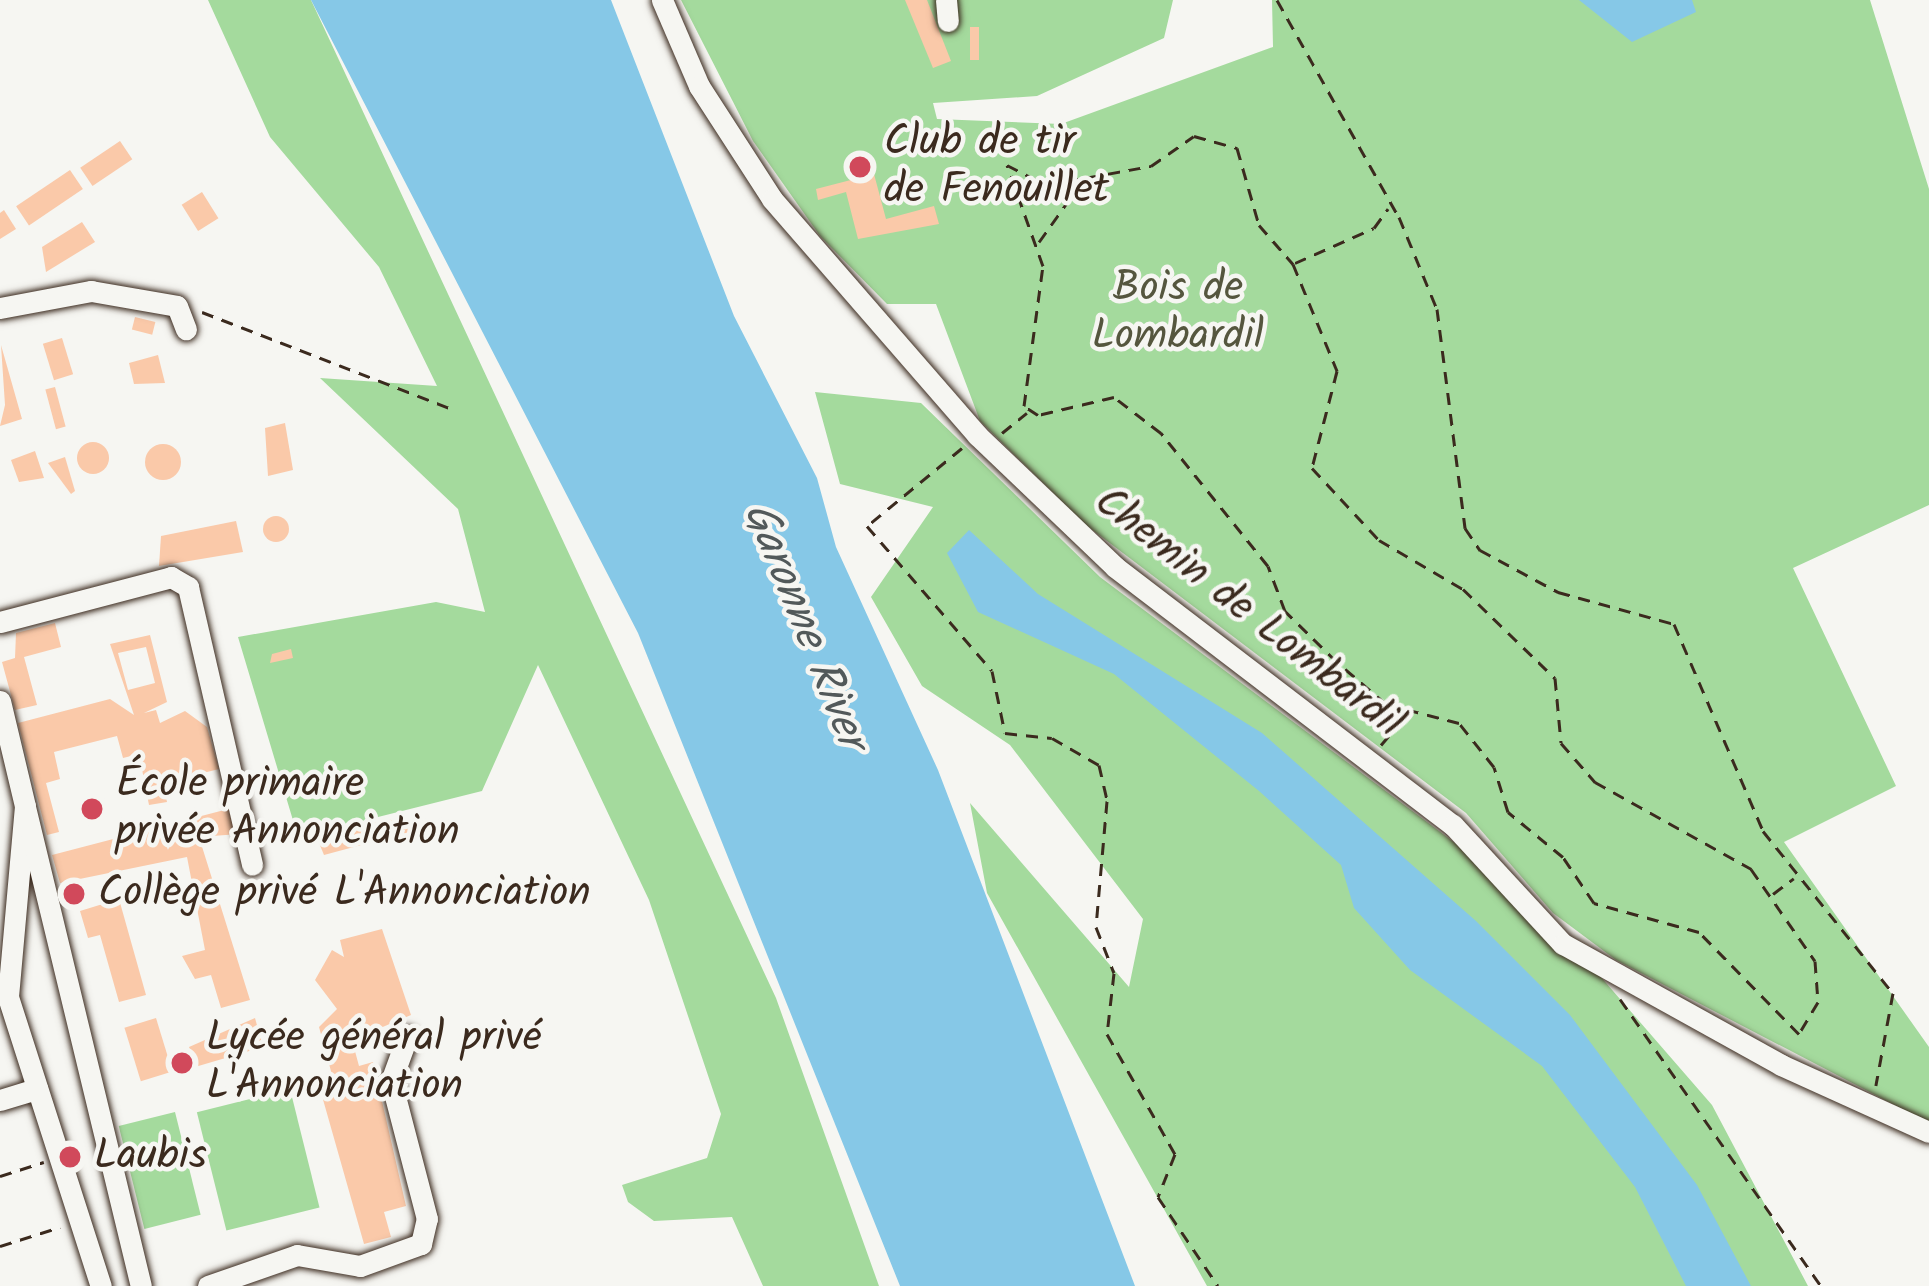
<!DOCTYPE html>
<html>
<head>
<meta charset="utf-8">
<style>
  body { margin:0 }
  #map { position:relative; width:1929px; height:1286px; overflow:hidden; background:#f6f6f2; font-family:Kalam,sans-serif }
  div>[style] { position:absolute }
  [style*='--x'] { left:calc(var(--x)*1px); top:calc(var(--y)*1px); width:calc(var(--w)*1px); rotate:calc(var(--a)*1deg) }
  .green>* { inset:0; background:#a4da9d; transform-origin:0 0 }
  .water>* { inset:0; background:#86c8e7 }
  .building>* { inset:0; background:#fac9a9; transform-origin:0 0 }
  .round { border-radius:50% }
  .path>* { height:3px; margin-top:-1.5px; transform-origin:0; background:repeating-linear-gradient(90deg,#3b2a1e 0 12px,transparent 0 21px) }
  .roads { filter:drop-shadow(0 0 3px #3b2a1e) drop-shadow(0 0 3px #3b2a1e) }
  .minor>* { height:21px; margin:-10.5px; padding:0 10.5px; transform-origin:10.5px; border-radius:10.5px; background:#f6f6f2 }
  .dots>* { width:33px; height:33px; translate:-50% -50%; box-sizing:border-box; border:6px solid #f6f6f2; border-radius:50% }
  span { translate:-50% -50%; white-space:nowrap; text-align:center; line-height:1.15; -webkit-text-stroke:9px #f6f6f2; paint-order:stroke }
  .poi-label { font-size:42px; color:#3b2a1e }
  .left { translate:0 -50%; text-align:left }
  .park-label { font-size:42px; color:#55563e }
  .street-label { font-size:42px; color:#3b2a1e }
  .water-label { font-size:45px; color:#52595a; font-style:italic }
</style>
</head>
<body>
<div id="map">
  <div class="green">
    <i style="clip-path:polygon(208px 0,311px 0,776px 998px,879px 1286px,763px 1286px,732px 1217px,654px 1221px,628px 1202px,622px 1185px,707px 1158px,721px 1114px,649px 900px,538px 665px,482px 791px,298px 837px,238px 637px,436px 602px,485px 612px,458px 509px,320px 378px,437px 386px,379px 267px,270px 137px)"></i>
    <i style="clip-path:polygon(681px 0,1173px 0,1164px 38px,1037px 96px,933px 103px,937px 119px,1061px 124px,1273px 47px,1272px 0,1870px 0,1929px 189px,1929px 505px,1793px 568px,1896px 786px,1784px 842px,1929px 1047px,1929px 1123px,1616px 960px,1553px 913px,1466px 813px,1086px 525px,980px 421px,936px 304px,887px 304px,820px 236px,753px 141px)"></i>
    <i style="clip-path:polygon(815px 392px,921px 403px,1100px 577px,1463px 849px,1600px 976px,1712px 1105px,1808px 1286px,1207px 1286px,987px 893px,970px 803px,1129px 987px,1143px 919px,1010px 745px,922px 686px,871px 597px,933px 507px,840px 484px)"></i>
    <i style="left:290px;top:1089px;width:122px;height:96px;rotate:76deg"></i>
    <i style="left:175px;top:1112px;width:106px;height:58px;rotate:76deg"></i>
  </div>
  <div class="water">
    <i style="clip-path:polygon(311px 0,611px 0,734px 316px,817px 478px,836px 547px,938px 770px,1135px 1286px,900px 1286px,638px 633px)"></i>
    <i style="clip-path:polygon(1579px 0,1692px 0,1696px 12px,1632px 42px)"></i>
    <i style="clip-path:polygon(969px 530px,1038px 594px,1262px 733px,1476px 921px,1570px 1015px,1697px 1185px,1751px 1286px,1686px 1286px,1635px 1187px,1542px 1066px,1410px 970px,1354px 908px,1341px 865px,1259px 791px,1114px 674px,978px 612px,947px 553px)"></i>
  </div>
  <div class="building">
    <i style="clip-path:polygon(905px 0,927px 0,951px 61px,933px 68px)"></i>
    <i style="left:970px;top:27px;width:9px;height:33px"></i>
    <i style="left:120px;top:141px;width:22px;height:48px;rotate:56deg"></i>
    <i style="left:70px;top:170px;width:23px;height:65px;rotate:56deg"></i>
    <i style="clip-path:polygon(874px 174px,886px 219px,934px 206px,939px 224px,858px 239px,846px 192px,818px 200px,816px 189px)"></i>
    <i style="left:202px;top:192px;width:31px;height:24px;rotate:58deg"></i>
    <i style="clip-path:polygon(4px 210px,16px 229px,0 239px,0 213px)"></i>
    <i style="clip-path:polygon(82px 222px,95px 242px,46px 272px,42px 247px)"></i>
    <i style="left:135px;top:317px;width:21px;height:13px;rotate:14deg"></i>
    <i style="left:62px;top:338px;width:38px;height:20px;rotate:73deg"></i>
    <i style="clip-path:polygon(1px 345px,22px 419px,0 426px,5px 405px)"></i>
    <i style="clip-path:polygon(158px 355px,165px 383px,134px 384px,129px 363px)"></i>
    <i style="left:55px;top:387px;width:41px;height:10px;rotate:75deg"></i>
    <i style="clip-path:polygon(285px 423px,293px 470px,268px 476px,265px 428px)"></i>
    <i class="round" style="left:77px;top:442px;width:32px;height:32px"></i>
    <i class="round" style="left:145px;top:444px;width:36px;height:36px"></i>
    <i style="clip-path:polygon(35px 451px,44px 478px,19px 482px,11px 460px)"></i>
    <i style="clip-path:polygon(65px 457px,75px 491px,71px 494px,48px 463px)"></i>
    <i class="round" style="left:263px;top:516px;width:26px;height:26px"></i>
    <i style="clip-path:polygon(236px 521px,243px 552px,159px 566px,161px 536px)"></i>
    <i style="clip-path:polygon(55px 623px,61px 647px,24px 657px,37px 705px,15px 710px,2px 662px,15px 658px,16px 633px)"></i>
    <i style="clip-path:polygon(evenodd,150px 635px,167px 702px,144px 713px,156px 710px,160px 723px,185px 711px,207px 727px,219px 769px,163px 783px,167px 802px,149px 805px,139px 754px,123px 758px,117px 736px,54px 752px,60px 779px,46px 783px,59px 832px,47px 835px,18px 723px,110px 699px,134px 715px,110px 644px,150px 635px,146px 647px,155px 683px,128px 690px,118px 653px,146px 647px)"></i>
    <i style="clip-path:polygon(291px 649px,293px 658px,270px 663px,272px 654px)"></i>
    <i style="clip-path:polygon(232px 808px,239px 834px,199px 837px,250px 1000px,221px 1008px,211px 975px,195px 979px,182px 956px,205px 950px,187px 857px,60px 883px,52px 855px)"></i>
    <i style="clip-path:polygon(388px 819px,417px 830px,324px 855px,317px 838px)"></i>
    <i style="clip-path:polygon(119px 899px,146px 995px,119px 1002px,100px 935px,88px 938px,80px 911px)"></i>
    <i style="clip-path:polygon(382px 929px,411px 1015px,352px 1040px,359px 1066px,373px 1062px,406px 1206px,384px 1212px,391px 1237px,364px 1244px,322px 1096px,335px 1086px,319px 1027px,337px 1009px,315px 980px,332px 950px,344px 957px,340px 940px)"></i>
    <i style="left:156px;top:1018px;width:56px;height:33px;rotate:73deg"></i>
    <i style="clip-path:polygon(255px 1018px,263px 1047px,195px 1067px,189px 1047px)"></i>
  </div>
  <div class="path">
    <i style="--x:1277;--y:0;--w:249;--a:60.7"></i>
    <i style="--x:1399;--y:217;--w:100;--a:67.6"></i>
    <i style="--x:1437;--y:309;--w:221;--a:82.7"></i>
    <i style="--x:1465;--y:528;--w:27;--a:56"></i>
    <i style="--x:1480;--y:550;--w:89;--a:28.3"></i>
    <i style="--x:1558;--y:592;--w:120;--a:15.4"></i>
    <i style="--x:1674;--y:624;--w:225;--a:66.7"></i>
    <i style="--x:1763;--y:831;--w:208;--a:51.3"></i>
    <i style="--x:1893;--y:993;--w:94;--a:100.5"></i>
    <i style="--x:1194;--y:136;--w:45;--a:15.6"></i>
    <i style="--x:1237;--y:148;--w:80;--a:74.1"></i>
    <i style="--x:1259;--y:225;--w:52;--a:48.9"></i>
    <i style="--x:1293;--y:264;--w:116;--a:67.6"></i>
    <i style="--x:1337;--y:371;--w:100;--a:104.5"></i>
    <i style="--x:1312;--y:468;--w:98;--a:47.1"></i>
    <i style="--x:1379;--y:540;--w:97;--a:30.3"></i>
    <i style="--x:1463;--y:589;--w:128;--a:44.1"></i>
    <i style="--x:1555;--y:678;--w:65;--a:84.7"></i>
    <i style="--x:1561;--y:743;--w:52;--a:48.9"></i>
    <i style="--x:1595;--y:782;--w:179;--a:29.1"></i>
    <i style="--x:1751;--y:869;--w:112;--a:55.2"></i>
    <i style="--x:1815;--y:961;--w:41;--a:85.8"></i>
    <i style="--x:1818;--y:1002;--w:37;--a:121"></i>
    <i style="--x:1799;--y:1034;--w:143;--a:-134.4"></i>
    <i style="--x:1699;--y:932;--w:109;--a:-164.6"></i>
    <i style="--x:1594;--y:903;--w:55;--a:-124"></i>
    <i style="--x:1563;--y:857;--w:71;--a:-140.7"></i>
    <i style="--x:1508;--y:812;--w:47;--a:-107.3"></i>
    <i style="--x:1494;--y:767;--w:56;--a:-128.5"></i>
    <i style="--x:1459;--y:723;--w:75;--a:-165.4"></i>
    <i style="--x:1386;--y:704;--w:65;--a:-139.4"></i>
    <i style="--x:1337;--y:662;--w:73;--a:-135.6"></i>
    <i style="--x:1285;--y:611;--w:48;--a:-110.7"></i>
    <i style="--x:1268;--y:566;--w:171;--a:-128.8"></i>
    <i style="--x:1161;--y:433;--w:59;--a:-142.5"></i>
    <i style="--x:1114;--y:397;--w:78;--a:166.7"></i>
    <i style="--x:1038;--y:415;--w:17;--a:-147"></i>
    <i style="--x:1024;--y:406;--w:141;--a:-82.3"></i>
    <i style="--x:1043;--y:266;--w:107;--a:-109.6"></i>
    <i style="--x:1007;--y:165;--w:44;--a:27.1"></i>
    <i style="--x:1046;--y:185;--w:107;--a:-10.3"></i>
    <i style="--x:1151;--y:166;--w:52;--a:-34.9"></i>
    <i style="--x:1039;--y:242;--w:77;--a:-54.5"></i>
    <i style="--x:1295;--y:263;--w:86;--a:-23.9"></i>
    <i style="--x:1374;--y:228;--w:24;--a:-54"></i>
    <i style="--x:202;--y:312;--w:265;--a:21.2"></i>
    <i style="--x:1002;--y:433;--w:32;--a:-39"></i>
    <i style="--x:962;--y:448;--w:123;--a:140.6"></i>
    <i style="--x:867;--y:526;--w:191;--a:49.2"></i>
    <i style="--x:992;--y:671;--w:63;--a:78.2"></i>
    <i style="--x:1005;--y:733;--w:47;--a:6.1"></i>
    <i style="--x:1052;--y:738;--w:54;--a:29.9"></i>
    <i style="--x:1099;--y:765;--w:37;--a:77"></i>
    <i style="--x:1107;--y:801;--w:126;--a:95"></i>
    <i style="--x:1096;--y:927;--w:49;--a:68.6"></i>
    <i style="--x:1114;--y:973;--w:61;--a:96.5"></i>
    <i style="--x:1107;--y:1034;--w:138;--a:60.5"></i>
    <i style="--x:1175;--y:1154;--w:46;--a:111.6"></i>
    <i style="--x:1158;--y:1197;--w:107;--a:56"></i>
    <i style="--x:1381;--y:745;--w:45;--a:-49.5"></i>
    <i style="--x:1773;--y:894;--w:26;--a:-37"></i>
    <i style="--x:1620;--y:999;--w:350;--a:55"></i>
    <i style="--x:0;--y:1176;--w:46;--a:-17.7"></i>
    <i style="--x:0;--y:1246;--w:63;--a:-17.6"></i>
  </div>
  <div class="roads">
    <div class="minor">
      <i style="--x:662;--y:0;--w:94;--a:66.7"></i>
      <i style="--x:699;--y:86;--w:135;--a:57.1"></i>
      <i style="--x:772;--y:199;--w:313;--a:49"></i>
      <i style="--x:977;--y:435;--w:191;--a:43.7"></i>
      <i style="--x:1115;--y:567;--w:425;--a:37.4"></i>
      <i style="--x:1453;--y:825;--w:162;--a:47.3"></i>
      <i style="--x:1563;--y:944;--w:249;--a:29"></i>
      <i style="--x:1781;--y:1065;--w:162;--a:24.4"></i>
      <i style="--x:946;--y:0;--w:21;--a:85"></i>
      <i style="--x:0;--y:308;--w:93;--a:-10.6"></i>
      <i style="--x:91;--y:291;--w:87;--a:9.9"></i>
      <i style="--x:177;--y:306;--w:25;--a:69"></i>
      <i style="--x:0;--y:622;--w:177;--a:-14.7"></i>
      <i style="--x:171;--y:577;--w:20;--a:30"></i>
      <i style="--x:188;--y:587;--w:285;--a:77"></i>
      <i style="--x:0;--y:701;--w:108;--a:76.6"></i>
      <i style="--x:25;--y:806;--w:192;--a:95.1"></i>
      <i style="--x:8;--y:997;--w:304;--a:72.2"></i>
      <i style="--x:25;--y:807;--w:493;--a:76.4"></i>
      <i style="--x:0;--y:1100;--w:39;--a:-17"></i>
      <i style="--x:208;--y:1286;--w:94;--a:-19.2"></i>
      <i style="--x:297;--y:1255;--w:64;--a:9.9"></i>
      <i style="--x:360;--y:1266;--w:65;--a:-19.8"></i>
      <i style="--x:421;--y:1244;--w:26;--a:-77"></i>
      <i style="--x:427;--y:1219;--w:143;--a:-104.6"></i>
      <i style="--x:391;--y:1081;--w:47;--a:-70"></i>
    </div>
  </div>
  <div class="dots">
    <i style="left:860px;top:167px;background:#d1495b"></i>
    <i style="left:92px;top:809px;background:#d1495b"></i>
    <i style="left:74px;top:894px;background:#d1495b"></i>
    <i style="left:182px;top:1063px;background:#d1495b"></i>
    <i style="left:70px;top:1157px;background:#d1495b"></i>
  </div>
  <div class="poi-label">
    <span class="left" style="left:884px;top:167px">Club de tir<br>de Fenouillet</span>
    <span class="left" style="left:116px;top:809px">École primaire<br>privée Annonciation</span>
    <span class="left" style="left:98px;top:894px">Collège privé L'Annonciation</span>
    <span class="left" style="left:206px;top:1063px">Lycée général privé<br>L'Annonciation</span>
    <span class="left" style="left:94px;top:1157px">Laubis</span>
  </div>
  <div class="park-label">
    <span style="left:1178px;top:313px">Bois de<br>Lombardil</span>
  </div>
  <div class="street-label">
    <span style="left:1248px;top:614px;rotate:38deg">Chemin de Lombardil</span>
  </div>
  <div class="water-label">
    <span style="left:803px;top:626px;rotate:68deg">Garonne River</span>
  </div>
</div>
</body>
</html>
